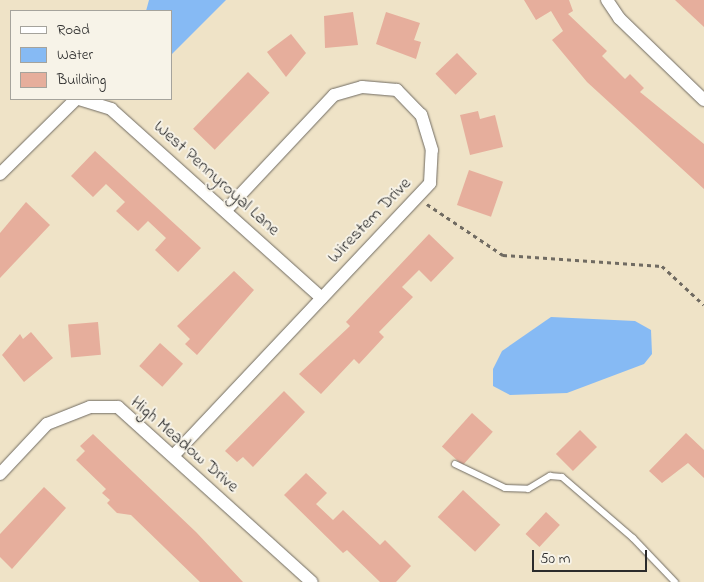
<!DOCTYPE html>
<html>
<head>
<meta charset="utf-8">
<style>
  body { margin:0 }
  #map { position:relative; width:704px; height:582px; overflow:hidden; background:#efe3c7; font-family:"Indie Flower",sans-serif }
  div>[style] { position:absolute }
  [style*='--x'] { left:calc(var(--x)*1px); top:calc(var(--y)*1px); width:calc(var(--w)*1px); rotate:calc(var(--a)*1deg) }
  .water>* { inset:0; background:#86baf4 }
  .building>* { inset:0; background:#e6ae9c; transform-origin:0 0 }
  .path>* { height:2.5px; margin-top:-1.25px; transform-origin:0; background:repeating-linear-gradient(90deg,#706b62 0 4px,transparent 0 8px) }
  .roads { filter:drop-shadow(0 0 1px #706b62) drop-shadow(0 0 1px #706b62) }
  .service>* { height:6px; margin:-3px; padding:0 3px; transform-origin:3px; border-radius:3px; background:#fff }
  .minor>* { height:12px; margin:-6px; padding:0 6px; transform-origin:6px; border-radius:6px; background:#fff }
  span { translate:-50% -50%; white-space:nowrap; text-align:center; line-height:1.15; -webkit-text-stroke:4px #f7f3e8; paint-order:stroke }
  .street-label { font-size:18px; color:#2b2b2b }
  .legend { position:absolute; left:10px; top:10px; width:162px; height:90px; box-sizing:border-box; background:#f7f3e8; border:1px solid #a5a39c; margin:0; padding:6px 9px; list-style:none; font-size:15px; color:#2b2b2b }
  .legend li { display:flex; align-items:center; gap:10px; height:25px }
  .legend b { width:25px; border:1px solid #a5a39c }
  .scale { position:absolute; left:532px; top:550px; width:115px; height:22px; box-sizing:border-box; border:2px solid #2b2b2b; border-top:0; padding-left:6px; font-size:15px; line-height:18px; white-space:nowrap; color:#2b2b2b; -webkit-text-stroke:4px #f7f3e8; paint-order:stroke }
</style>
</head>
<body>
<div id="map">
  <div class="water">
    <i style="clip-path:polygon(149px 0,226px 0,171px 55px,171px 11px,146px 11px)"></i>
    <i style="clip-path:polygon(551px 317px,635px 321px,651px 330px,652px 354px,644px 364px,567px 393px,510px 395px,493px 386px,493px 369px,502px 351px)"></i>
  </div>
  <div class="building">
    <i style="clip-path:polygon(524px 0,569px 0,573px 11px,568px 14px,607px 51px,602px 56px,625px 79px,630px 74px,644px 88px,640px 92px,704px 144px,704px 189px,587px 82px,552px 40px,563px 31px,551px 11px,536px 20px)"></i>
    <i style="clip-path:polygon(675px 0,704px 0,704px 27px)"></i>
    <i style="clip-path:polygon(353px 12px,358px 45px,325px 48px,324px 16px)"></i>
    <i style="clip-path:polygon(386px 12px,420px 23px,414px 40px,421px 42px,416px 59px,376px 44px)"></i>
    <i style="clip-path:polygon(291px 34px,306px 53px,286px 77px,267px 52px)"></i>
    <i style="left:457px;top:53px;width:29px;height:30px;rotate:46deg"></i>
    <i style="left:248px;top:72px;width:30px;height:79px;rotate:44deg"></i>
    <i style="clip-path:polygon(478px 111px,480px 119px,495px 115px,503px 147px,470px 155px,460px 115px)"></i>
    <i style="clip-path:polygon(95px 151px,201px 248px,178px 272px,155px 250px,166px 238px,148px 221px,138px 231px,116px 211px,125px 202px,106px 184px,93px 197px,71px 176px)"></i>
    <i style="left:469px;top:170px;width:36px;height:37px;rotate:19deg"></i>
    <i style="clip-path:polygon(26px 202px,50px 225px,0 278px,0 233px)"></i>
    <i style="clip-path:polygon(429px 234px,454px 258px,431px 282px,419px 270px,402px 287px,413px 297px,379px 332px,384px 337px,359px 364px,354px 359px,321px 394px,299px 374px,350px 326px,346px 322px)"></i>
    <i style="clip-path:polygon(234px 271px,254px 290px,197px 355px,185px 344px,190px 339px,177px 326px)"></i>
    <i style="left:98px;top:322px;width:33px;height:30px;rotate:85deg"></i>
    <i style="clip-path:polygon(31px 332px,53px 358px,24px 382px,2px 355px,20px 334px,23px 339px)"></i>
    <i style="left:160px;top:343px;width:31px;height:31px;rotate:42deg"></i>
    <i style="clip-path:polygon(284px 391px,305px 412px,253px 467px,243px 457px,237px 462px,225px 451px)"></i>
    <i style="left:472px;top:413px;width:28px;height:45px;rotate:42deg"></i>
    <i style="left:580px;top:430px;width:24px;height:34px;rotate:45deg"></i>
    <i style="clip-path:polygon(686px 433px,704px 450px,704px 478px,688px 463px,662px 483px,649px 471px)"></i>
    <i style="clip-path:polygon(93px 434px,196px 532px,243px 582px,200px 582px,131px 515px,117px 513px,107px 503px,110px 500px,102px 493px,106px 489px,76px 460px,85px 451px,80px 446px)"></i>
    <i style="clip-path:polygon(306px 473px,327px 493px,316px 504px,333px 520px,343px 510px,380px 545px,385px 540px,411px 566px,396px 582px,380px 582px,347px 550px,343px 553px,284px 495px)"></i>
    <i style="clip-path:polygon(44px 487px,66px 508px,12px 569px,0 557px,0 534px)"></i>
    <i style="left:463px;top:490px;width:51px;height:37px;rotate:43deg"></i>
    <i style="left:546px;top:512px;width:19px;height:30px;rotate:43deg"></i>
  </div>
  <div class="path">
    <i style="--x:427;--y:204;--w:92;--a:33.9"></i>
    <i style="--x:503;--y:255;--w:159;--a:4"></i>
    <i style="--x:662;--y:266;--w:57;--a:42.9"></i>
  </div>
  <div class="roads">
    <div class="service">
      <i style="--x:455;--y:464;--w:55;--a:25.6"></i>
      <i style="--x:505;--y:488;--w:23;--a:2"></i>
      <i style="--x:528;--y:489;--w:26;--a:-31"></i>
      <i style="--x:550;--y:476;--w:12;--a:5"></i>
      <i style="--x:562;--y:477;--w:94;--a:40.7"></i>
      <i style="--x:633;--y:538;--w:61;--a:46.3"></i>
    </div>
    <div class="minor">
      <i style="--x:607;--y:0;--w:22;--a:56"></i>
      <i style="--x:619;--y:18;--w:118;--a:44"></i>
      <i style="--x:79;--y:99;--w:34;--a:17"></i>
      <i style="--x:111;--y:109;--w:283;--a:41.9"></i>
      <i style="--x:0;--y:174;--w:107;--a:-44.6"></i>
      <i style="--x:173;--y:456;--w:375;--a:-46.7"></i>
      <i style="--x:430;--y:183;--w:33;--a:-87"></i>
      <i style="--x:432;--y:150;--w:37;--a:-107"></i>
      <i style="--x:421;--y:115;--w:35;--a:-134"></i>
      <i style="--x:397;--y:90;--w:35;--a:-175"></i>
      <i style="--x:362;--y:87;--w:29;--a:164"></i>
      <i style="--x:334;--y:95;--w:159;--a:133.2"></i>
      <i style="--x:0;--y:474;--w:69;--a:-46.8"></i>
      <i style="--x:47;--y:424;--w:46;--a:-21.6"></i>
      <i style="--x:90;--y:407;--w:28;--a:0"></i>
      <i style="--x:118;--y:407;--w:261;--a:42.1"></i>
    </div>
  </div>
  <div class="street-label">
    <span style="left:216px;top:179px;rotate:42deg">West Pennyroyal Lane</span>
    <span style="left:370px;top:221px;rotate:-46deg">Wirestem Drive</span>
    <span style="left:184px;top:445px;rotate:41deg">High Meadow Drive</span>
  </div>
  <ul class="legend">
  <li><b style="height:6px;background:#fff"></b>Road</li>
  <li><b style="height:14px;background:#86baf4"></b>Water</li>
  <li><b style="height:14px;background:#e6ae9c"></b>Building</li>
  </ul>
  <div class="scale">50 m</div>
</div>
</body>
</html>
